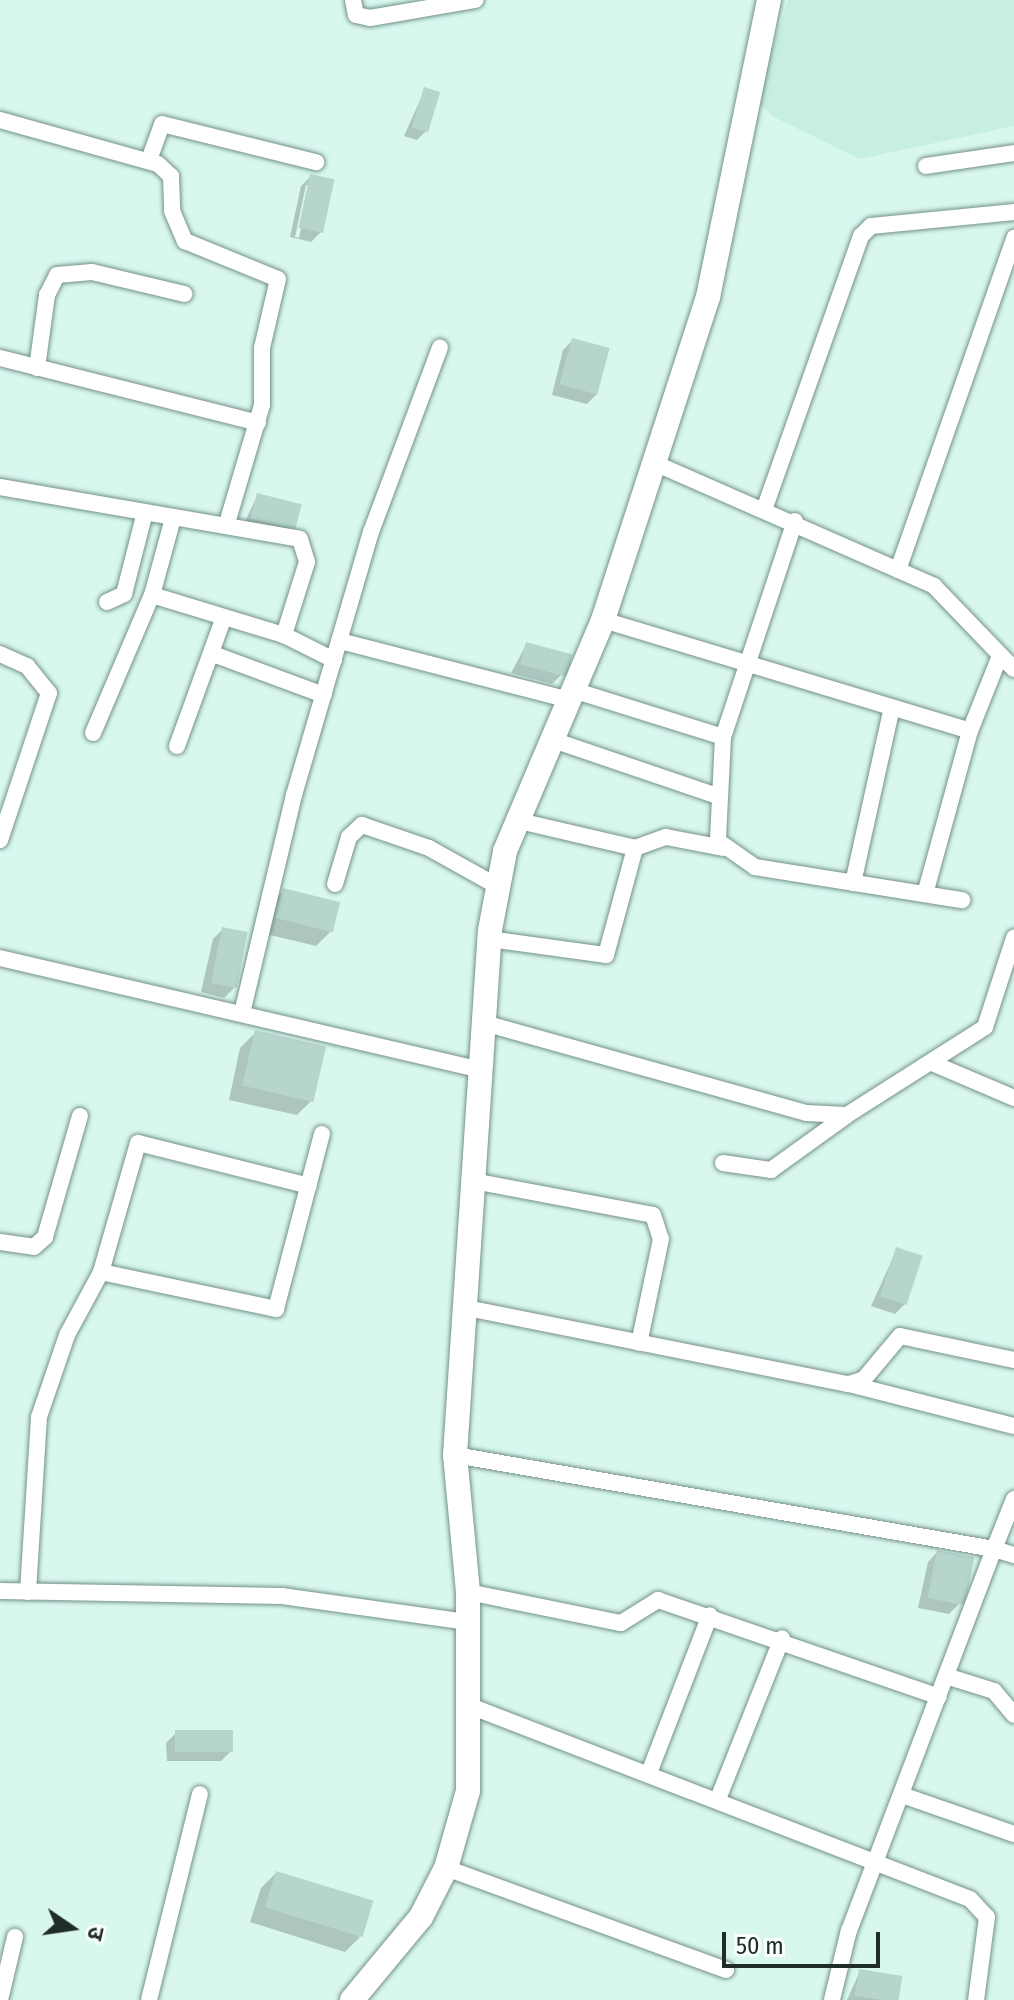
<!DOCTYPE html>
<html>
<head>
<meta charset="utf-8">
<style>
  body { margin:0 }
  #map { position:relative; width:1014px; height:2000px; overflow:hidden; background:#d8f7ef; font-family:"Fira Sans Condensed","Noto Sans Devanagari",sans-serif }
  div>[style] { position:absolute }
  [style*='--x'] { left:calc(var(--x)*1px); top:calc(var(--y)*1px); width:calc(var(--w)*1px); rotate:calc(var(--a)*1deg) }
  .built>* { inset:0; background:#c6eee3 }
  .shadow>* { inset:0; background:#0003 }
  .building>* { inset:0; background:#b6d5cd; transform-origin:0 0 }
  .roads { filter:drop-shadow(0 0 2px #749189) drop-shadow(0 0 2px #749189) }
  .street>* { height:16px; margin:-8px; padding:0 8px; transform-origin:8px; border-radius:8px; background:#fff }
  .secondary>* { height:24px; margin:-12px; padding:0 12px; transform-origin:12px; border-radius:12px; background:#fff }
  span { translate:-50% -50%; white-space:nowrap; text-align:center; line-height:1.15; -webkit-text-stroke:6px #f8fefc; paint-order:stroke }
  .north { position:absolute; left:32px; top:1888px; width:80px; height:80px; -webkit-text-stroke:6px #f8fefc; paint-order:stroke; rotate:103deg; font-size:22px; font-weight:700; line-height:32px; text-align:center; color:#202c29 }
  .north::after { content:''; display:block; margin:auto; width:28px; height:36px; background:#202c29; clip-path:polygon(50% 0,100% 100%,50% 72%,0 100%) }
  .scale { position:absolute; left:722px; top:1932px; width:158px; height:36px; box-sizing:border-box; border:4px solid #202c29; border-top:0; padding-left:10px; font-size:24px; line-height:28px; white-space:nowrap; color:#202c29; -webkit-text-stroke:6px #f8fefc; paint-order:stroke }
</style>
</head>
<body>
<div id="map">
  <div class="built">
    <i style="clip-path:polygon(788px 0,1014px 0,1014px 126px,860px 159px,772px 116px,756px 100px)"></i>
  </div>
  <div class="shadow">
    <i style="clip-path:polygon(425px 89px,427px 130px,417px 140px,404px 136px)"></i>
    <i style="clip-path:polygon(evenodd,311px 176px,321px 232px,311px 242px,290px 237px,301px 186px,311px 176px,306px 185px,310px 185px,299px 238px,295px 237px,306px 185px)"></i>
    <i style="clip-path:polygon(573px 340px,597px 394px,587px 404px,552px 395px,563px 350px)"></i>
    <i style="clip-path:polygon(257px 496px,294px 526px,285px 536px,242px 528px)"></i>
    <i style="clip-path:polygon(526px 645px,562px 674px,552px 684px,511px 673px)"></i>
    <i style="clip-path:polygon(284px 890px,331px 931px,316px 946px,262px 933px,269px 905px)"></i>
    <i style="clip-path:polygon(223px 929px,234px 988px,224px 998px,201px 992px,213px 939px)"></i>
    <i style="clip-path:polygon(255px 1033px,312px 1100px,297px 1115px,229px 1100px,240px 1048px)"></i>
    <i style="clip-path:polygon(897px 1249px,905px 1304px,895px 1314px,871px 1306px)"></i>
    <i style="clip-path:polygon(937px 1552px,959px 1604px,949px 1614px,918px 1608px,928px 1562px)"></i>
    <i style="clip-path:polygon(176px 1733px,231px 1751px,221px 1761px,167px 1761px,166px 1743px)"></i>
    <i style="clip-path:polygon(276px 1873px,360px 1937px,345px 1952px,250px 1922px,261px 1888px)"></i>
    <i style="clip-path:polygon(860px 1971px,900px 1978px,896px 2000px,847px 2000px)"></i>
  </div>
  <div class="building">
    <i style="left:424px;top:87px;width:17px;height:42px;rotate:17deg"></i>
    <i style="left:310px;top:174px;width:25px;height:55px;rotate:12deg"></i>
    <i style="left:572px;top:338px;width:39px;height:48px;rotate:15deg"></i>
    <i style="left:257px;top:493px;width:46px;height:26px;rotate:14deg"></i>
    <i style="left:526px;top:642px;width:48px;height:23px;rotate:15deg"></i>
    <i style="left:283px;top:888px;width:59px;height:31px;rotate:14deg"></i>
    <i style="left:222px;top:927px;width:26px;height:57px;rotate:11deg"></i>
    <i style="left:255px;top:1030px;width:73px;height:57px;rotate:13deg"></i>
    <i style="left:896px;top:1247px;width:28px;height:52px;rotate:18deg"></i>
    <i style="left:937px;top:1550px;width:38px;height:49px;rotate:11deg"></i>
    <i style="left:233px;top:1730px;width:22px;height:58px;rotate:90deg"></i>
    <i style="left:276px;top:1871px;width:102px;height:38px;rotate:17deg"></i>
    <i style="left:859px;top:1969px;width:44px;height:27px;rotate:9deg"></i>
  </div>
  <div class="roads">
    <div class="street">
      <i style="--x:353;--y:0;--w:15;--a:79"></i>
      <i style="--x:356;--y:15;--w:14;--a:12"></i>
      <i style="--x:370;--y:18;--w:107;--a:-9.7"></i>
      <i style="--x:0;--y:120;--w:164;--a:15.6"></i>
      <i style="--x:158;--y:164;--w:18;--a:43"></i>
      <i style="--x:171;--y:176;--w:35;--a:88"></i>
      <i style="--x:172;--y:211;--w:33;--a:67"></i>
      <i style="--x:185;--y:241;--w:100;--a:22.2"></i>
      <i style="--x:278;--y:279;--w:71;--a:103.1"></i>
      <i style="--x:262;--y:348;--w:57;--a:90"></i>
      <i style="--x:262;--y:405;--w:123;--a:106.5"></i>
      <i style="--x:149;--y:160;--w:38;--a:-70"></i>
      <i style="--x:162;--y:124;--w:159;--a:13.9"></i>
      <i style="--x:926;--y:166;--w:89;--a:-8.4"></i>
      <i style="--x:0;--y:358;--w:266;--a:14.1"></i>
      <i style="--x:37;--y:368;--w:74;--a:-82.2"></i>
      <i style="--x:47;--y:295;--w:22;--a:-63"></i>
      <i style="--x:57;--y:275;--w:35;--a:-5"></i>
      <i style="--x:92;--y:272;--w:95;--a:13.4"></i>
      <i style="--x:652;--y:462;--w:308;--a:23.7"></i>
      <i style="--x:934;--y:586;--w:115;--a:46.1"></i>
      <i style="--x:0;--y:487;--w:304;--a:9.8"></i>
      <i style="--x:300;--y:539;--w:24;--a:73"></i>
      <i style="--x:307;--y:562;--w:77;--a:107.5"></i>
      <i style="--x:765;--y:507;--w:288;--a:-70.5"></i>
      <i style="--x:861;--y:236;--w:14;--a:-45"></i>
      <i style="--x:871;--y:226;--w:144;--a:-5.6"></i>
      <i style="--x:795;--y:521;--w:228;--a:108.4"></i>
      <i style="--x:723;--y:737;--w:104;--a:92.8"></i>
      <i style="--x:718;--y:841;--w:45;--a:35.1"></i>
      <i style="--x:755;--y:867;--w:210;--a:9.1"></i>
      <i style="--x:898;--y:570;--w:352;--a:-70.7"></i>
      <i style="--x:152;--y:595;--w:138;--a:16.9"></i>
      <i style="--x:284;--y:635;--w:56;--a:26.6"></i>
      <i style="--x:107;--y:602;--w:19;--a:-25"></i>
      <i style="--x:124;--y:594;--w:81;--a:-75.6"></i>
      <i style="--x:603;--y:620;--w:383;--a:16.8"></i>
      <i style="--x:340;--y:641;--w:236;--a:14.4"></i>
      <i style="--x:0;--y:654;--w:30;--a:24"></i>
      <i style="--x:27;--y:666;--w:35;--a:51"></i>
      <i style="--x:49;--y:693;--w:155;--a:108.4"></i>
      <i style="--x:213;--y:654;--w:118;--a:20.3"></i>
      <i style="--x:573;--y:690;--w:157;--a:17.4"></i>
      <i style="--x:93;--y:733;--w:150;--a:-66.9"></i>
      <i style="--x:152;--y:595;--w:80;--a:-74.7"></i>
      <i style="--x:550;--y:739;--w:176;--a:18.8"></i>
      <i style="--x:177;--y:746;--w:137;--a:-70"></i>
      <i style="--x:515;--y:820;--w:123;--a:13.1"></i>
      <i style="--x:635;--y:848;--w:33;--a:-20"></i>
      <i style="--x:666;--y:837;--w:58;--a:10.9"></i>
      <i style="--x:853;--y:883;--w:180;--a:-77.5"></i>
      <i style="--x:335;--y:884;--w:49;--a:-73.4"></i>
      <i style="--x:349;--y:837;--w:18;--a:-43"></i>
      <i style="--x:362;--y:825;--w:71;--a:18.9"></i>
      <i style="--x:429;--y:848;--w:80;--a:29.1"></i>
      <i style="--x:925;--y:894;--w:169;--a:-74.6"></i>
      <i style="--x:970;--y:731;--w:79;--a:-68.3"></i>
      <i style="--x:489;--y:939;--w:118;--a:7.8"></i>
      <i style="--x:606;--y:955;--w:111;--a:-74.8"></i>
      <i style="--x:0;--y:958;--w:494;--a:13.1"></i>
      <i style="--x:243;--y:1009;--w:220;--a:-76.6"></i>
      <i style="--x:294;--y:795;--w:274;--a:-73.7"></i>
      <i style="--x:371;--y:532;--w:197;--a:-69.5"></i>
      <i style="--x:484;--y:1023;--w:335;--a:15.6"></i>
      <i style="--x:807;--y:1113;--w:40;--a:2.9"></i>
      <i style="--x:847;--y:1115;--w:164;--a:-32.5"></i>
      <i style="--x:985;--y:1027;--w:94;--a:-72"></i>
      <i style="--x:932;--y:1063;--w:89;--a:23.1"></i>
      <i style="--x:723;--y:1163;--w:49;--a:8.3"></i>
      <i style="--x:771;--y:1170;--w:92;--a:-35.8"></i>
      <i style="--x:473;--y:1181;--w:183;--a:10.7"></i>
      <i style="--x:653;--y:1215;--w:25;--a:72"></i>
      <i style="--x:661;--y:1239;--w:106;--a:101.9"></i>
      <i style="--x:0;--y:1242;--w:34;--a:8"></i>
      <i style="--x:34;--y:1247;--w:15;--a:-42"></i>
      <i style="--x:45;--y:1237;--w:126;--a:-73.9"></i>
      <i style="--x:101;--y:1272;--w:179;--a:11.9"></i>
      <i style="--x:276;--y:1309;--w:181;--a:-75.3"></i>
      <i style="--x:467;--y:1308;--w:389;--a:11.3"></i>
      <i style="--x:849;--y:1384;--w:16;--a:-18"></i>
      <i style="--x:864;--y:1379;--w:56;--a:-50.1"></i>
      <i style="--x:900;--y:1336;--w:116;--a:11.9"></i>
      <i style="--x:849;--y:1384;--w:170;--a:14.3"></i>
      <i style="--x:455;--y:1455;--w:547;--a:9.89"></i>
      <i style="--x:994;--y:1549;--w:408;--a:110.8"></i>
      <i style="--x:849;--y:1930;--w:72;--a:103.7"></i>
      <i style="--x:1014;--y:1499;--w:54;--a:111.8"></i>
      <i style="--x:994;--y:1549;--w:21;--a:17"></i>
      <i style="--x:0;--y:1591;--w:282;--a:1"></i>
      <i style="--x:282;--y:1596;--w:188;--a:8"></i>
      <i style="--x:28;--y:1592;--w:175;--a:-86.4"></i>
      <i style="--x:39;--y:1417;--w:87;--a:-71.1"></i>
      <i style="--x:67;--y:1335;--w:72;--a:-61.6"></i>
      <i style="--x:101;--y:1272;--w:134;--a:-74"></i>
      <i style="--x:138;--y:1143;--w:176;--a:14.1"></i>
      <i style="--x:468;--y:1592;--w:156;--a:11.5"></i>
      <i style="--x:621;--y:1623;--w:44;--a:-31.9"></i>
      <i style="--x:658;--y:1600;--w:297;--a:19"></i>
      <i style="--x:946;--y:1676;--w:50;--a:17.4"></i>
      <i style="--x:994;--y:1691;--w:31;--a:50"></i>
      <i style="--x:470;--y:1706;--w:536;--a:21.11"></i>
      <i style="--x:970;--y:1899;--w:25;--a:47"></i>
      <i style="--x:987;--y:1917;--w:84;--a:97.5"></i>
      <i style="--x:649;--y:1773;--w:169;--a:-68.9"></i>
      <i style="--x:902;--y:1795;--w:119;--a:19.2"></i>
      <i style="--x:718;--y:1799;--w:173;--a:-68.3"></i>
      <i style="--x:446;--y:1868;--w:298;--a:20"></i>
      <i style="--x:0;--y:2000;--w:65;--a:-76.6"></i>
      <i style="--x:149;--y:2000;--w:212;--a:-76.1"></i>
    </div>
    <div class="secondary">
      <i style="--x:352;--y:2000;--w:108;--a:-50.3"></i>
      <i style="--x:421;--y:1917;--w:55;--a:-63"></i>
      <i style="--x:446;--y:1868;--w:80;--a:-74.1"></i>
      <i style="--x:468;--y:1791;--w:199;--a:-90"></i>
      <i style="--x:468;--y:1592;--w:138;--a:-95.4"></i>
      <i style="--x:455;--y:1455;--w:526;--a:-86.19"></i>
      <i style="--x:490;--y:930;--w:80;--a:-79.2"></i>
      <i style="--x:505;--y:851;--w:251;--a:-67"></i>
      <i style="--x:603;--y:620;--w:340;--a:-72"></i>
      <i style="--x:708;--y:297;--w:303;--a:-78.4"></i>
    </div>
  </div>
  <div class="north">उ</div>
  <div class="scale">50 m</div>
</div>
</body>
</html>
